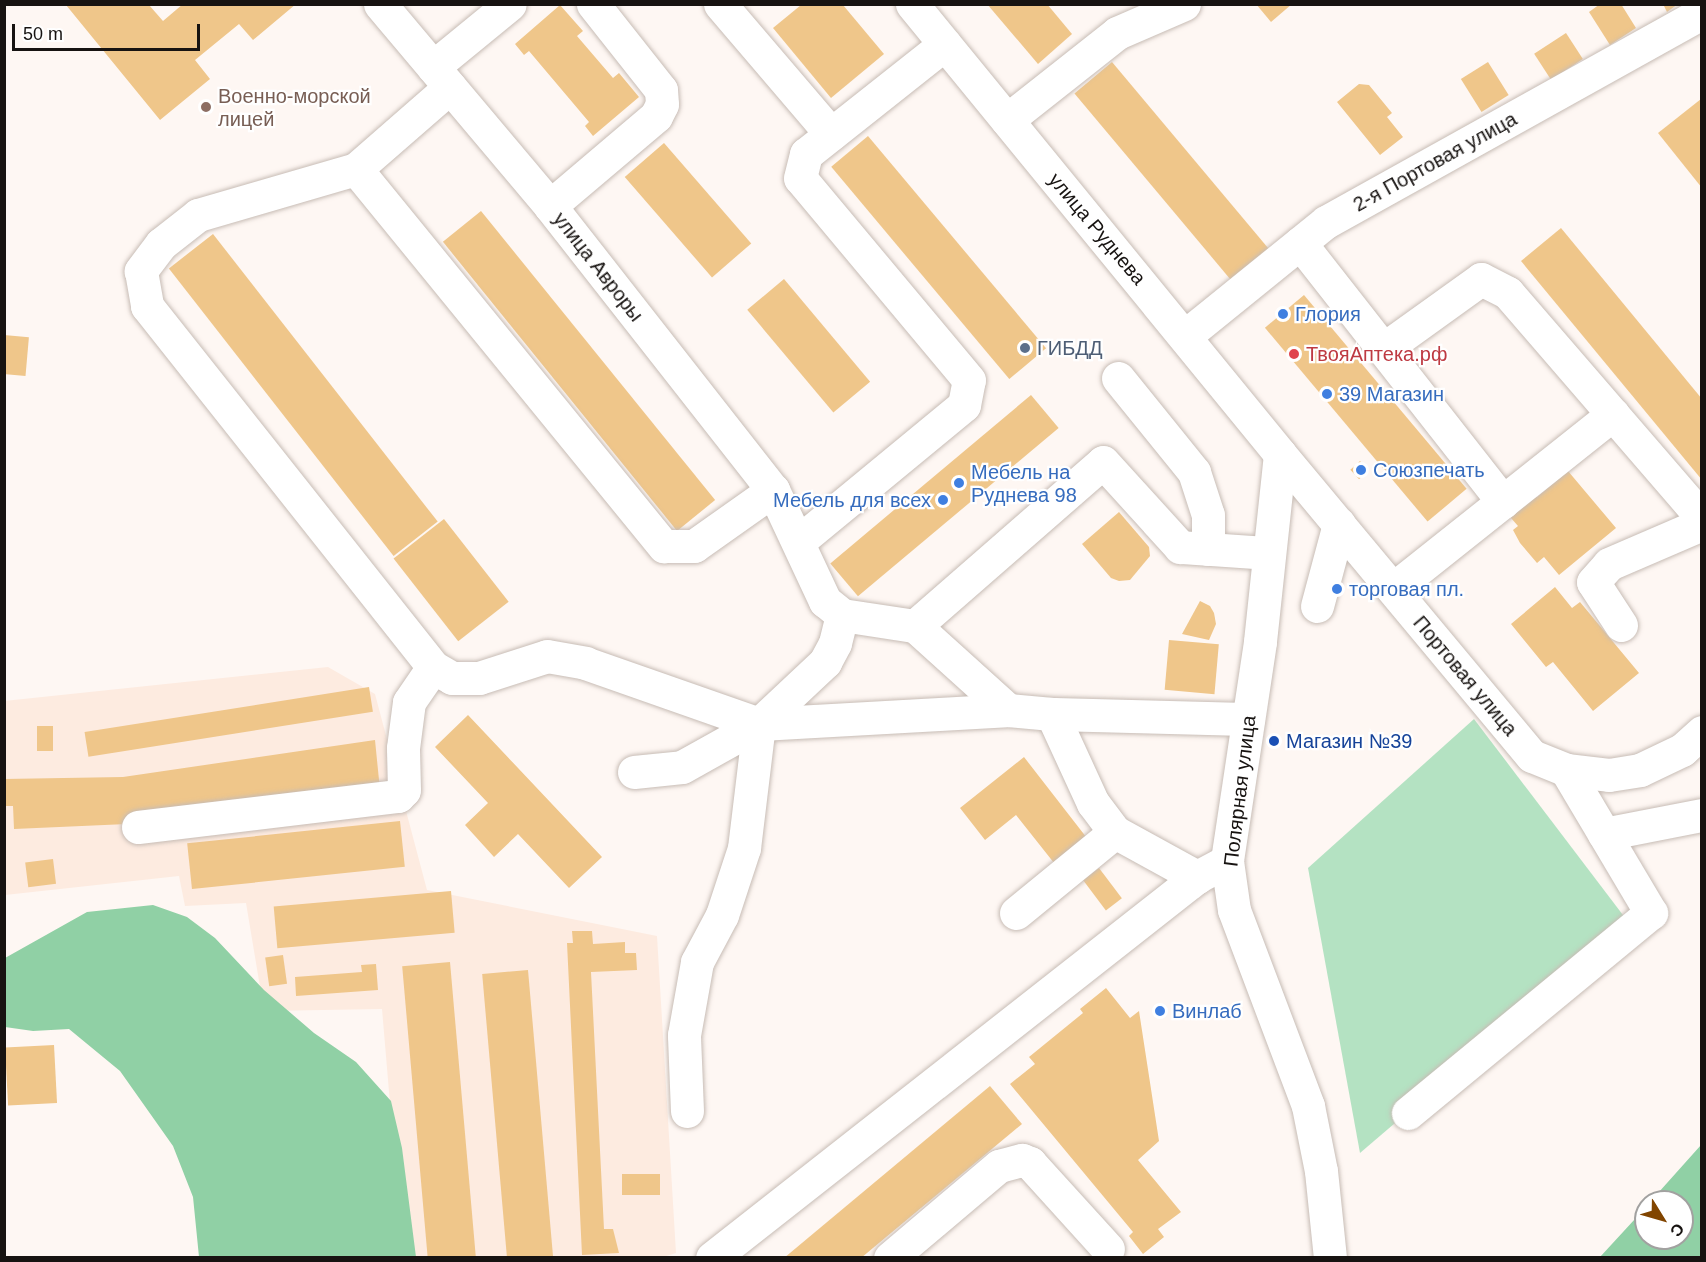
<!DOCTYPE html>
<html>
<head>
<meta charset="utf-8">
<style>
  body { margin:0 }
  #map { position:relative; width:1706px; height:1262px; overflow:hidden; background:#fef7f3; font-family:Arial,sans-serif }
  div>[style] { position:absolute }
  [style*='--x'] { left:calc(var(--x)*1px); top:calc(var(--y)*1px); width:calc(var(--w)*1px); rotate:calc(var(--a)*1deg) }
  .industrial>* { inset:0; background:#fdebe0 }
  .green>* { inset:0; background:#b4e2c2 }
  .forest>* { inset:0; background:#90d0a5 }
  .building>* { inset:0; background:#efc68a; transform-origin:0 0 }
  .roads { filter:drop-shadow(0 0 2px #c7bcb5) drop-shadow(0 0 2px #c7bcb5) }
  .minor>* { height:33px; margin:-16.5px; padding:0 16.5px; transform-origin:16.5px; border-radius:16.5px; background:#fff }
  .major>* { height:33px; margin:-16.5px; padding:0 16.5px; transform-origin:16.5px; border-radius:16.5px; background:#fff }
  .dots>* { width:16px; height:16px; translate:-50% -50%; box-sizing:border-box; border:3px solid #fff; border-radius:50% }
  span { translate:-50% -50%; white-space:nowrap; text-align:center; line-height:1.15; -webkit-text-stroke:4.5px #fff; paint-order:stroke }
  .education-label { font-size:20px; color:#785e54 }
  .left { translate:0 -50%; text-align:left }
  .street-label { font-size:20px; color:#171311 }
  .shop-label { font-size:20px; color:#366cbe }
  .right { translate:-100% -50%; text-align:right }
  .service-label { font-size:20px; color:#4e5e75 }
  .health-label { font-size:20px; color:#be3a42 }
  .transit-label { font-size:20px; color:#164399 }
  .frame { position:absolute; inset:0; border:6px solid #171311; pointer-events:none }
  .north { position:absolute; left:1634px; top:1190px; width:60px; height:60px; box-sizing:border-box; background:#fff; border:2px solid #a2a1a0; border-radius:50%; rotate:127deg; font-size:16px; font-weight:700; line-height:24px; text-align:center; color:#171311 }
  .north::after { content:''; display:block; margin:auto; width:21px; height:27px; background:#814500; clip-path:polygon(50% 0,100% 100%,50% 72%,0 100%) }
  .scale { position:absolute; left:12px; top:24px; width:188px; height:27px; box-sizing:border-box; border:3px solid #171311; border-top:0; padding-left:8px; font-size:18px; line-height:21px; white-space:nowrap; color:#171311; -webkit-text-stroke:4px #fff; paint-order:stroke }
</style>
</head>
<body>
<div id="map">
  <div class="industrial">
    <i style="clip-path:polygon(328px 667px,375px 694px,427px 890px,657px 936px,676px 1253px,660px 1258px,403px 1257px,382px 1009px,264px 1011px,246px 903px,185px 906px,179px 876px,5px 895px,4px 701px)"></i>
  </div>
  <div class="green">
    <i style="clip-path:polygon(1474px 719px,1629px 923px,1360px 1153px,1308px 868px)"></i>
  </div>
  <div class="forest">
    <i style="clip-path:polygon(153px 905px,187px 917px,215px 938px,264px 990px,314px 1033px,356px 1062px,391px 1101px,402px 1148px,416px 1257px,199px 1257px,193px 1197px,173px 1146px,120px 1071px,69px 1029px,33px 1031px,5px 1027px,5px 958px,87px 912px)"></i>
    <i style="clip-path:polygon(1701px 1145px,1701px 1257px,1600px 1257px,1646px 1207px,1646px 1238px,1682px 1238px,1682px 1202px,1650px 1202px)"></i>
  </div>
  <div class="building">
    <i style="clip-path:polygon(183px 4px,296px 4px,253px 40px,239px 24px,195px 60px,210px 79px,160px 120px,66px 5px,149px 5px,163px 21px)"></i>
    <i style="clip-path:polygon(987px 4px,1047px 4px,1072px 34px,1038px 64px)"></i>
    <i style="clip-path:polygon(1256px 4px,1292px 4px,1271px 22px)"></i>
    <i style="clip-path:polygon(1600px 4px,1621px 4px,1636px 28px,1610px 45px,1589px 12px)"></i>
    <i style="clip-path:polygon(1663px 4px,1678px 4px,1667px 12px)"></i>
    <i style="clip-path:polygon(560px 5px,583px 31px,577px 36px,613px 78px,619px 73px,639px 97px,593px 136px,585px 126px,589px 122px,529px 51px,524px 55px,515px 44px)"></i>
    <i style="clip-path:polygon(801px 5px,843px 5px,884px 54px,831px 98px,773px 28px)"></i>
    <i style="left:1566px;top:33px;width:31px;height:38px;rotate:57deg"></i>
    <i style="left:1112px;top:62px;width:246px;height:49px;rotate:50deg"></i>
    <i style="left:1488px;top:62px;width:39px;height:32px;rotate:58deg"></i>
    <i style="clip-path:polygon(1359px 84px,1369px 85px,1392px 113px,1387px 117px,1403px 137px,1380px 155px,1337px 102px)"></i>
    <i style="clip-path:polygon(1701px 99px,1702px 100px,1702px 188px,1658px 133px)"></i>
    <i style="left:868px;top:136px;width:277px;height:48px;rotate:50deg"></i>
    <i style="left:664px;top:143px;width:133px;height:52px;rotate:49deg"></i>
    <i style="left:481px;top:211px;width:372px;height:49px;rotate:51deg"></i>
    <i style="clip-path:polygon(1561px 228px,1702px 399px,1702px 480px,1521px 261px)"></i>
    <i style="left:213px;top:234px;width:365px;height:56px;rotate:52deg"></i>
    <i style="left:784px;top:279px;width:134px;height:48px;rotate:50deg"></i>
    <i style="left:1304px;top:295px;width:253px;height:51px;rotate:50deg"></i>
    <i style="left:4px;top:335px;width:25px;height:39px;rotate:5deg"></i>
    <i style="left:1031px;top:395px;width:43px;height:262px;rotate:50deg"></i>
    <i style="left:1360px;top:461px;width:13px;height:13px;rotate:48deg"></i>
    <i style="clip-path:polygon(1568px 471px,1616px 528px,1559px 575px,1544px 557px,1537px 563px,1520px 543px,1513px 530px,1518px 526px,1511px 518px,1532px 490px,1537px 497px)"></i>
    <i style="clip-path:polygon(1119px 512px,1149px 547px,1150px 556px,1130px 580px,1119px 581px,1111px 578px,1082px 544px)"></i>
    <i style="left:444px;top:519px;width:105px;height:64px;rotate:52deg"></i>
    <i style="clip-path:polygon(1555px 587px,1572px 608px,1580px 602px,1639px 673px,1593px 711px,1553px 662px,1546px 667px,1511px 624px)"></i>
    <i style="clip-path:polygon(1200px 601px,1210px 606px,1214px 613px,1216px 624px,1209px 640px,1182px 634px)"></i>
    <i style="left:1169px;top:640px;width:50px;height:50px;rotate:5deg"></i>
    <i style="left:369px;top:687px;width:25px;height:288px;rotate:81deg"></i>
    <i style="clip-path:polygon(468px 715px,602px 857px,569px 888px,518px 834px,494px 857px,465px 825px,488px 803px,435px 747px)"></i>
    <i style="left:37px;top:726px;width:16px;height:25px"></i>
    <i style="clip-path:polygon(375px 740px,380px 790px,127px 824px,14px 829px,13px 806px,4px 806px,4px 779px,123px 777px)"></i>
    <i style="clip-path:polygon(1024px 757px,1090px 842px,1058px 868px,1016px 815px,985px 840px,960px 808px)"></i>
    <i style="left:400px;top:821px;width:46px;height:214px;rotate:84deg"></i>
    <i style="left:53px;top:859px;width:25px;height:28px;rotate:83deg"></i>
    <i style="left:1099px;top:868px;width:38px;height:20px;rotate:53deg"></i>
    <i style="left:451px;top:891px;width:42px;height:178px;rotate:85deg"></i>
    <i style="clip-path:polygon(572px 931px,592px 931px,593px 944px,625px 942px,625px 953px,636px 953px,637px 970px,591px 972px,604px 1229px,613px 1229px,619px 1253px,582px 1255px,567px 943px,573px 943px)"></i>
    <i style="left:283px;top:955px;width:29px;height:18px;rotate:82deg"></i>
    <i style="left:450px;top:962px;width:297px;height:48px;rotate:85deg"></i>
    <i style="clip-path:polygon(376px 964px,378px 990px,296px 996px,295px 977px,362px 972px,361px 965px)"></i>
    <i style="left:528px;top:970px;width:289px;height:46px;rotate:85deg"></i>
    <i style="clip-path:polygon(1106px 988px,1130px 1018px,1139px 1011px,1159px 1141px,1138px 1160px,1181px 1212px,1158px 1229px,1164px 1237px,1143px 1254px,1129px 1236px,1133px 1232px,1010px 1084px,1035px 1064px,1029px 1057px,1083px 1013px,1080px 1009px)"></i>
    <i style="left:54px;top:1045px;width:58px;height:49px;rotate:87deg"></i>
    <i style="clip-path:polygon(990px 1086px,1022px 1124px,861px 1258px,784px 1258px)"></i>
    <i style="left:660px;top:1174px;width:21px;height:38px;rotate:90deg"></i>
  </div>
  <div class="roads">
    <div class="minor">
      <i style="--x:380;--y:4;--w:264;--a:49.9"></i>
      <i style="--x:550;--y:206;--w:361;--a:51.9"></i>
      <i style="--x:773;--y:490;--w:123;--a:64.9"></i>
      <i style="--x:825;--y:601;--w:22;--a:39"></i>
      <i style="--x:842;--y:615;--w:74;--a:8.6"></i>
      <i style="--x:915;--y:626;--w:125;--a:42.1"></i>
      <i style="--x:1008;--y:710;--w:44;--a:5.2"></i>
      <i style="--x:1052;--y:714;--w:196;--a:1.5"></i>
      <i style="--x:720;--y:4;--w:171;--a:49.5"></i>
      <i style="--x:433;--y:67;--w:99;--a:-39.3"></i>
      <i style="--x:450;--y:87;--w:125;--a:138.9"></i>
      <i style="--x:356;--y:169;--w:487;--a:50.8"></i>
      <i style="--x:664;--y:546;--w:30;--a:0"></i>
      <i style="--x:694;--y:546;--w:97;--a:-35.3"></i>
      <i style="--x:1007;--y:120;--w:140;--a:-38.3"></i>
      <i style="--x:1117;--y:33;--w:73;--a:-23.4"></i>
      <i style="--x:356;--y:169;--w:165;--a:163.8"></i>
      <i style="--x:198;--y:215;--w:47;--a:141.9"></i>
      <i style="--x:161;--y:244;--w:34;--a:127"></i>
      <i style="--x:141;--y:271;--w:36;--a:80"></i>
      <i style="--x:147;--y:306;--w:461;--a:51.6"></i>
      <i style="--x:433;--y:667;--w:22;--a:30"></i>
      <i style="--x:452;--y:678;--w:27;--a:0"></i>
      <i style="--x:479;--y:678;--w:71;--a:-17.9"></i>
      <i style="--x:547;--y:656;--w:39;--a:10"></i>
      <i style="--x:585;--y:663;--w:184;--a:19.3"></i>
      <i style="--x:759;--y:724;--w:249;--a:-3.2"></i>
      <i style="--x:550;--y:206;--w:139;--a:-40.3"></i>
      <i style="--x:656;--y:116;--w:13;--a:-63"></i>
      <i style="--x:662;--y:104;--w:14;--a:-94"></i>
      <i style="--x:661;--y:90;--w:110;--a:-128.3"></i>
      <i style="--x:1300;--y:243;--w:329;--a:51.9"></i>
      <i style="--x:1185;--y:336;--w:181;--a:-39"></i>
      <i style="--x:1326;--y:222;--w:430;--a:-29.1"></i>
      <i style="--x:1385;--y:348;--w:118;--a:-35.7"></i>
      <i style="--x:1481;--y:279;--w:30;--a:27"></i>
      <i style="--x:1508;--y:293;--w:297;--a:49.2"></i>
      <i style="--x:1118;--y:378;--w:121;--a:51"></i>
      <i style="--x:1194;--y:472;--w:45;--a:72"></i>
      <i style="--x:1208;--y:515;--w:34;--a:90"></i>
      <i style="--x:1280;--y:454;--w:189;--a:96.1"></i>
      <i style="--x:1260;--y:642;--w:221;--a:98.6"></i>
      <i style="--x:1227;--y:861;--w:49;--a:81.9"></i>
      <i style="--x:1234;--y:910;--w:210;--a:69.3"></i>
      <i style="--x:1308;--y:1106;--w:66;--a:78.7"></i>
      <i style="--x:1321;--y:1171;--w:87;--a:84.1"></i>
      <i style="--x:1280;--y:454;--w:393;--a:50.2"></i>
      <i style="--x:1532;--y:756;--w:37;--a:22"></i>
      <i style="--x:1566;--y:770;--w:43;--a:6.6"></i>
      <i style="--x:1609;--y:775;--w:31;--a:-9"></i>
      <i style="--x:1640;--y:770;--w:47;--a:-25.5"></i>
      <i style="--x:1682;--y:750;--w:27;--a:-42"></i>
      <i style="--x:798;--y:542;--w:215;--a:-39.5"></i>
      <i style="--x:964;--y:405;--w:25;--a:-79"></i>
      <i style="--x:969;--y:380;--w:263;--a:-129.9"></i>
      <i style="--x:800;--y:178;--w:25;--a:-76"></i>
      <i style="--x:806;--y:154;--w:177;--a:-38.4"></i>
      <i style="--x:1393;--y:589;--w:281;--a:-38.5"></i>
      <i style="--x:1317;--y:606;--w:85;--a:-75"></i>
      <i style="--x:1621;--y:625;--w:51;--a:-123.1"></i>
      <i style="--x:1593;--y:582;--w:24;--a:-48"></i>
      <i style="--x:1609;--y:564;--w:101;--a:-23.3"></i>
      <i style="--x:915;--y:626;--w:249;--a:-41.1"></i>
      <i style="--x:1103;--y:462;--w:115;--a:47.8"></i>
      <i style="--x:1180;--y:547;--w:88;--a:3.9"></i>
      <i style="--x:1052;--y:714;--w:98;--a:65.3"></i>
      <i style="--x:1093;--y:803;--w:36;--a:53"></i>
      <i style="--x:1115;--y:832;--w:94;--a:28.8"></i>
      <i style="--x:634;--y:772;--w:48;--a:-5.9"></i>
      <i style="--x:682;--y:767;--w:88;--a:-29.2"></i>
      <i style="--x:759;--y:724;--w:91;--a:-43.2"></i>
      <i style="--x:825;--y:662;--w:21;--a:-62"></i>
      <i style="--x:835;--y:643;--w:29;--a:-76"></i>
      <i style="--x:138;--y:827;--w:262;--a:-6.8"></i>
      <i style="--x:398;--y:796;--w:8;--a:-45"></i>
      <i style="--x:404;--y:790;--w:42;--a:-91.4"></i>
      <i style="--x:403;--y:748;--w:46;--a:-82.6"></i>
      <i style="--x:409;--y:702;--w:42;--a:-55.6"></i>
      <i style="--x:1604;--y:834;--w:100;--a:-11"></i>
      <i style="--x:1016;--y:913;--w:128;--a:-39.3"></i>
      <i style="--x:687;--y:1111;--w:76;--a:-92.3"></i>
      <i style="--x:684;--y:1035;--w:74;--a:-79.9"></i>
      <i style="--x:697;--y:962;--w:53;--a:-62"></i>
      <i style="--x:722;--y:915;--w:71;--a:-71.8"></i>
      <i style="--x:744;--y:848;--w:125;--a:-83.1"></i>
      <i style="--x:1408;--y:1113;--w:315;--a:-39.5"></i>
      <i style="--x:1651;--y:913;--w:166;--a:-120.7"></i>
      <i style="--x:712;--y:1258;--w:617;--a:-38.15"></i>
      <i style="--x:1197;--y:877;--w:34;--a:-28"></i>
      <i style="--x:890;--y:1258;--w:143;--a:-40.2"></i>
      <i style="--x:999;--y:1166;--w:24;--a:-15"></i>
      <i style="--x:1022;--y:1160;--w:9;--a:21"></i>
      <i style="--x:1030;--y:1163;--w:116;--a:47.8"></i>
    </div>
    <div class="major">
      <i style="--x:912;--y:4;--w:581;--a:50.72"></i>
    </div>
  </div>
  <div class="dots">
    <i style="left:206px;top:107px;background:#8d6e63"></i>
    <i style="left:1283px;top:314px;background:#3f7fe0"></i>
    <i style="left:1025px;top:348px;background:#5c6f8a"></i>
    <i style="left:1294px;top:354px;background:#e0444e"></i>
    <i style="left:1327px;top:394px;background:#3f7fe0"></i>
    <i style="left:1361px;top:470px;background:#3f7fe0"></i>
    <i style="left:959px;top:483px;background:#3f7fe0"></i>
    <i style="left:943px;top:500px;background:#3f7fe0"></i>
    <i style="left:1337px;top:589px;background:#3f7fe0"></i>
    <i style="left:1274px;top:741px;background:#1a4fb4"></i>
    <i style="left:1160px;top:1011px;background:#3f7fe0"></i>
  </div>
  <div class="education-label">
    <span class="left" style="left:218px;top:108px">Военно-морской<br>лицей</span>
  </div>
  <div class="street-label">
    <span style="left:1435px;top:162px;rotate:-29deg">2-я Портовая улица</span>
    <span style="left:1097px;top:229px;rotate:50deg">улица Руднева</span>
    <span style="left:598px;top:267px;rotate:52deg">улица Авроры</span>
    <span style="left:1465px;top:676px;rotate:50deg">Портовая улица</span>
    <span style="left:1240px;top:791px;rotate:-83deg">Полярная улица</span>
  </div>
  <div class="shop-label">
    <span class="left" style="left:1295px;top:314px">Глория</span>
    <span class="left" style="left:1339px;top:394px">39 Магазин</span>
    <span class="left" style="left:1373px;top:470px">Союзпечать</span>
    <span class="left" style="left:971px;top:484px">Мебель на<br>Руднева 98</span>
    <span class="right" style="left:931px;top:500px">Мебель для всех</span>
    <span class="left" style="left:1349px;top:589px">торговая пл.</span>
    <span class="left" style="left:1172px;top:1011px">Винлаб</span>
  </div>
  <div class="service-label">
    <span class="left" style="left:1037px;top:348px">ГИБДД</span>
  </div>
  <div class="health-label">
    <span class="left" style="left:1306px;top:354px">ТвояАптека.рф</span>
  </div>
  <div class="transit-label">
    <span class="left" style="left:1286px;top:741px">Магазин №39</span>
  </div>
  <div class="frame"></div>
  <div class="north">С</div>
  <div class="scale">50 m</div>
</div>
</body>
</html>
